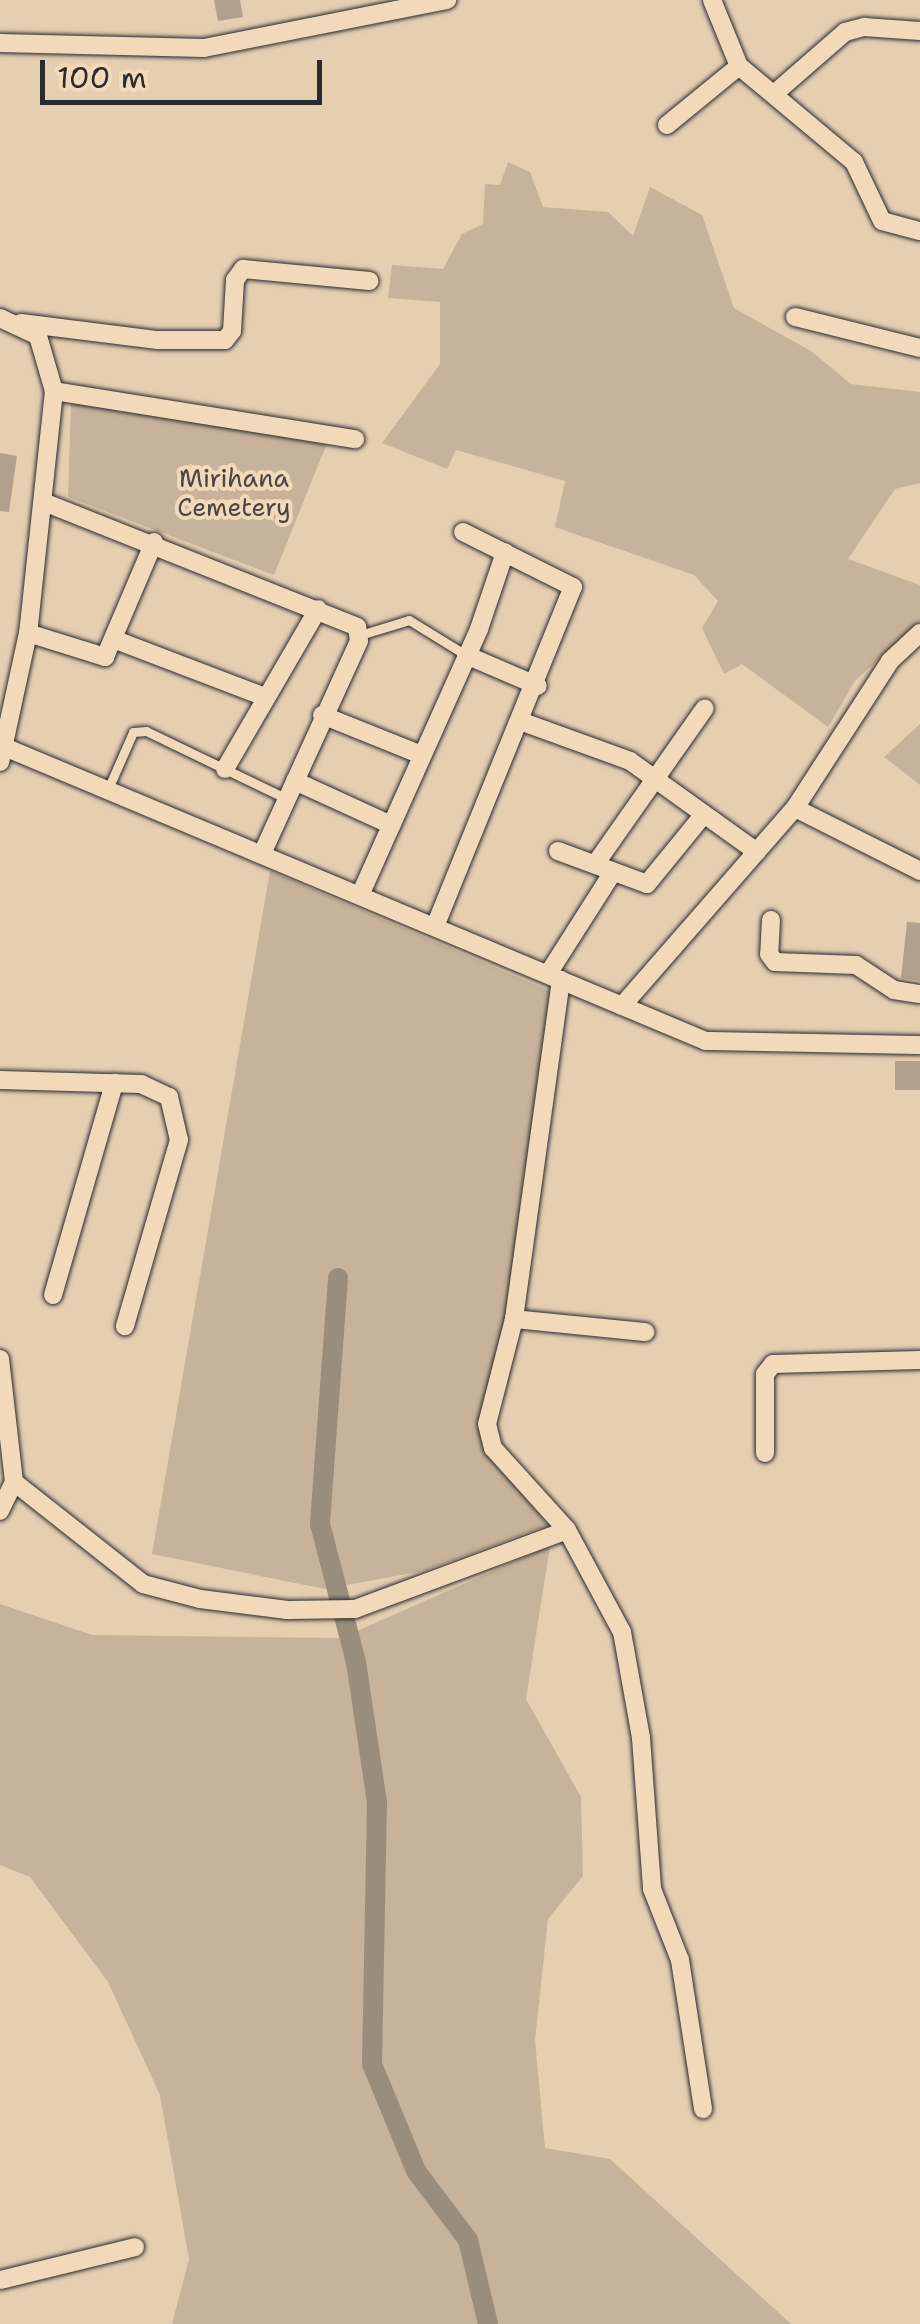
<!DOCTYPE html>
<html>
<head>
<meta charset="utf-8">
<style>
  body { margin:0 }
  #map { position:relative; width:920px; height:2324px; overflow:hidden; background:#e6ceb1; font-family:"Shantell Sans",sans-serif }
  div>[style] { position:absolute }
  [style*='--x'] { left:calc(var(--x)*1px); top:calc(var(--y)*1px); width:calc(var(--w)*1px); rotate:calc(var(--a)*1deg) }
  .green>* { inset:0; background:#c7b39b }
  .canal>* { height:20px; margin:-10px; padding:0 10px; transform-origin:10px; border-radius:10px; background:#9b8d7c }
  .building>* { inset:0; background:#b1a08c; transform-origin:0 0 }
  .roads { filter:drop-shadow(0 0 2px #2b2b2b) drop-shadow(0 0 2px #2b2b2b) }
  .service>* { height:9px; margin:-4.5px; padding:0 4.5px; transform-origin:4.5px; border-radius:4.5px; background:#f2d9ba }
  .minor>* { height:18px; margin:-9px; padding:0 9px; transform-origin:9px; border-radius:9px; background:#f2d9ba }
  span { translate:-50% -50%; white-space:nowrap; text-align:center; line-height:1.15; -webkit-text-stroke:8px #f2d9ba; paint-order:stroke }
  .park-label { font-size:25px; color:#4a4641 }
  .scale { position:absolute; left:40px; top:60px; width:282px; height:45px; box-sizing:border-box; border:5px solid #2b2b2b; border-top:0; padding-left:12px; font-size:30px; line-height:35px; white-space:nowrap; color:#2b2b2b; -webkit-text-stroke:8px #f2d9ba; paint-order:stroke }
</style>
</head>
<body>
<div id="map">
  <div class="green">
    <i style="clip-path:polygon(508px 162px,530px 172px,543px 207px,608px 212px,633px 236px,650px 187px,702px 215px,734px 308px,811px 351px,851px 384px,920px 392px,920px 483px,895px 489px,848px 559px,920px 585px,920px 621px,855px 681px,828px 727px,742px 664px,724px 674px,702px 628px,718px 601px,694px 575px,555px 527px,565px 481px,456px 450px,447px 469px,382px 443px,440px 364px,440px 302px,388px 298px,392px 265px,443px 269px,462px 234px,483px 224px,485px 184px,500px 185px)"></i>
    <i style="clip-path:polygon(71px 403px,327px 443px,274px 575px,68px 497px)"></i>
    <i style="clip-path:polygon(920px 724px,920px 785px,884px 757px)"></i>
    <i style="clip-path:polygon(270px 871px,562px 996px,487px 1452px,548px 1525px,423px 1571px,325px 1589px,152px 1554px)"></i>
    <i style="clip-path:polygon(550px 1546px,526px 1699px,581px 1797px,583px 1876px,548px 1919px,535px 2040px,545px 2148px,610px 2159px,791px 2324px,172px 2324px,189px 2259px,160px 2095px,108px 1982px,30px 1877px,0 1865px,0 1604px,92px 1635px,341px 1638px)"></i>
  </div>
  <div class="canal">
    <i style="--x:338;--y:1278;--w:247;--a:94.2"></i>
    <i style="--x:320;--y:1524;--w:143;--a:75.4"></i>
    <i style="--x:356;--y:1662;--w:143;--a:81.5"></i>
    <i style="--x:377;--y:1803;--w:261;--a:91.1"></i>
    <i style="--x:372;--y:2064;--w:116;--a:67.6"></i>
    <i style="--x:416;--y:2171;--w:86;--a:53"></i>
    <i style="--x:468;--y:2240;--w:86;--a:76.6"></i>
  </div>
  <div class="building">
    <i style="clip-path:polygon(214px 0,240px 0,243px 17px,218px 21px)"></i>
    <i style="clip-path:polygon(0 453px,17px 456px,9px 512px,0 511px)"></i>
    <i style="clip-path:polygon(907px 922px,920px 923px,920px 981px,901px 978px)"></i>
    <i style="left:895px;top:1061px;width:25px;height:29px"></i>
  </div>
  <div class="roads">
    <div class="service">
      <i style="--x:360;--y:635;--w:51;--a:-17"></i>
      <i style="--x:409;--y:620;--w:67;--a:31.6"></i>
      <i style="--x:108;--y:789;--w:62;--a:-66.3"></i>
      <i style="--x:133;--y:732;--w:13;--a:-4"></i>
      <i style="--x:146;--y:731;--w:157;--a:25.7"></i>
    </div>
    <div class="minor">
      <i style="--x:712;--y:0;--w:71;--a:67.8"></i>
      <i style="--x:739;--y:66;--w:150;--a:39.9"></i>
      <i style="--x:854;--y:162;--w:65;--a:64.6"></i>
      <i style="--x:882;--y:221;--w:39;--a:15"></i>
      <i style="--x:0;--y:43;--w:204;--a:1.4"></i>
      <i style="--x:204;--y:48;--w:248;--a:-11.2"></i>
      <i style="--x:774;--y:94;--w:94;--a:-41.1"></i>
      <i style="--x:845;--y:32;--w:20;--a:-15"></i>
      <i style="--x:864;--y:27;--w:56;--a:4.1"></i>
      <i style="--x:667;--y:125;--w:93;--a:-39.3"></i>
      <i style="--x:795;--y:317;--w:129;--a:13.9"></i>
      <i style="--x:0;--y:318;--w:42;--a:25.3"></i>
      <i style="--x:38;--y:336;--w:57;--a:73.8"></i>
      <i style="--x:54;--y:391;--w:243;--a:96.1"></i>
      <i style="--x:28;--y:633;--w:132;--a:102.2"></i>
      <i style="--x:21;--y:323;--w:138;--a:7.1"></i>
      <i style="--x:158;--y:340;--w:67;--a:0"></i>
      <i style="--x:225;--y:340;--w:11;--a:-52"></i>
      <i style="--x:232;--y:331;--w:51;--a:-86.6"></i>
      <i style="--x:235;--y:280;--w:14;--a:-54"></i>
      <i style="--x:243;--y:269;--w:127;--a:5.4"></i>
      <i style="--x:54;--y:391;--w:305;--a:9.1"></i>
      <i style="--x:46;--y:503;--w:335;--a:21.7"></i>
      <i style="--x:357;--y:627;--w:14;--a:82"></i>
      <i style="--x:359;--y:641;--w:232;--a:114.5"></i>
      <i style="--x:28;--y:633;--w:81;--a:17.3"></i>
      <i style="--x:105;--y:657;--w:125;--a:-66.9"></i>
      <i style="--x:116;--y:640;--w:160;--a:20.9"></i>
      <i style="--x:466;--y:655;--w:78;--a:23.3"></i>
      <i style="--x:322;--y:715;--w:105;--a:21.9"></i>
      <i style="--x:523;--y:722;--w:114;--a:20"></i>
      <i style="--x:630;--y:761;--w:156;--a:35.6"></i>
      <i style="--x:2;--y:746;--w:763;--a:22.74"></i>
      <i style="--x:706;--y:1041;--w:214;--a:1.1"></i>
      <i style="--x:225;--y:769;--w:185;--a:-59.8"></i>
      <i style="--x:295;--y:781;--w:106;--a:24.6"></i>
      <i style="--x:795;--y:808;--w:140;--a:26.7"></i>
      <i style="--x:558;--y:851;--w:95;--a:20.3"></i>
      <i style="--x:647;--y:884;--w:90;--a:-50.8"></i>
      <i style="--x:596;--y:863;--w:189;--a:-54.9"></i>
      <i style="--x:361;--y:893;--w:289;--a:-65.9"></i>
      <i style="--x:479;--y:629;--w:81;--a:-71.3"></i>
      <i style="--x:771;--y:920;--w:34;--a:93"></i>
      <i style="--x:769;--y:954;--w:10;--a:53"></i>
      <i style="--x:775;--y:962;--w:81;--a:2.1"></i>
      <i style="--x:856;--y:965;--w:45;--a:33.3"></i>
      <i style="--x:894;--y:990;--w:26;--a:9"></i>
      <i style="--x:436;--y:924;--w:364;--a:-67.9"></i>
      <i style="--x:573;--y:587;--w:123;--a:-153.4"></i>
      <i style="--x:548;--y:974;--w:117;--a:-57.5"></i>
      <i style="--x:561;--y:980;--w:342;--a:97.9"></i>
      <i style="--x:514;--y:1319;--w:108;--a:104.4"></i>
      <i style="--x:487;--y:1424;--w:25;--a:76"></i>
      <i style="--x:493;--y:1448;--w:110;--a:47.9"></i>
      <i style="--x:567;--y:1530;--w:116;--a:61.7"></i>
      <i style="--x:622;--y:1632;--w:108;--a:79.8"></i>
      <i style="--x:641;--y:1738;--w:151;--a:85.8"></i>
      <i style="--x:652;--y:1889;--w:76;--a:68.5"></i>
      <i style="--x:680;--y:1960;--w:151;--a:81.2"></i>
      <i style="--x:622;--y:1006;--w:263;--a:-48.9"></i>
      <i style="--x:795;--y:808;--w:175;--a:-57.1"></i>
      <i style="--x:890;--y:661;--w:41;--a:-43"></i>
      <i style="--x:0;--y:1080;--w:141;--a:1.6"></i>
      <i style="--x:141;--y:1084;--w:31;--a:25"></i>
      <i style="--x:169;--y:1097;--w:44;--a:76.9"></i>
      <i style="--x:179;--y:1140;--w:194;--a:106.2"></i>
      <i style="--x:53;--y:1295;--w:221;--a:-73.9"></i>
      <i style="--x:514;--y:1319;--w:132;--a:5.7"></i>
      <i style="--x:0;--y:1359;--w:124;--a:83.5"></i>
      <i style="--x:14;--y:1482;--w:32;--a:116"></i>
      <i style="--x:765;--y:1453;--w:79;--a:-90"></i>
      <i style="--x:765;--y:1374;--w:13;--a:-51"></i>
      <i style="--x:773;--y:1364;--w:147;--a:-1.6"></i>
      <i style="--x:14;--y:1482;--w:164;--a:38.3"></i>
      <i style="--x:143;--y:1584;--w:59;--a:14.7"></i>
      <i style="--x:200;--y:1599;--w:88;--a:7.2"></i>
      <i style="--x:287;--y:1610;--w:68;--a:-0.8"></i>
      <i style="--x:355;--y:1609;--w:226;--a:-20.4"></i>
      <i style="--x:0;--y:2280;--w:139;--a:-13.7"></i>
    </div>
  </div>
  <div class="park-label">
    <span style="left:234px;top:493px">Mirihana<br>Cemetery</span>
  </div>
  <div class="scale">100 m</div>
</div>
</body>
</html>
